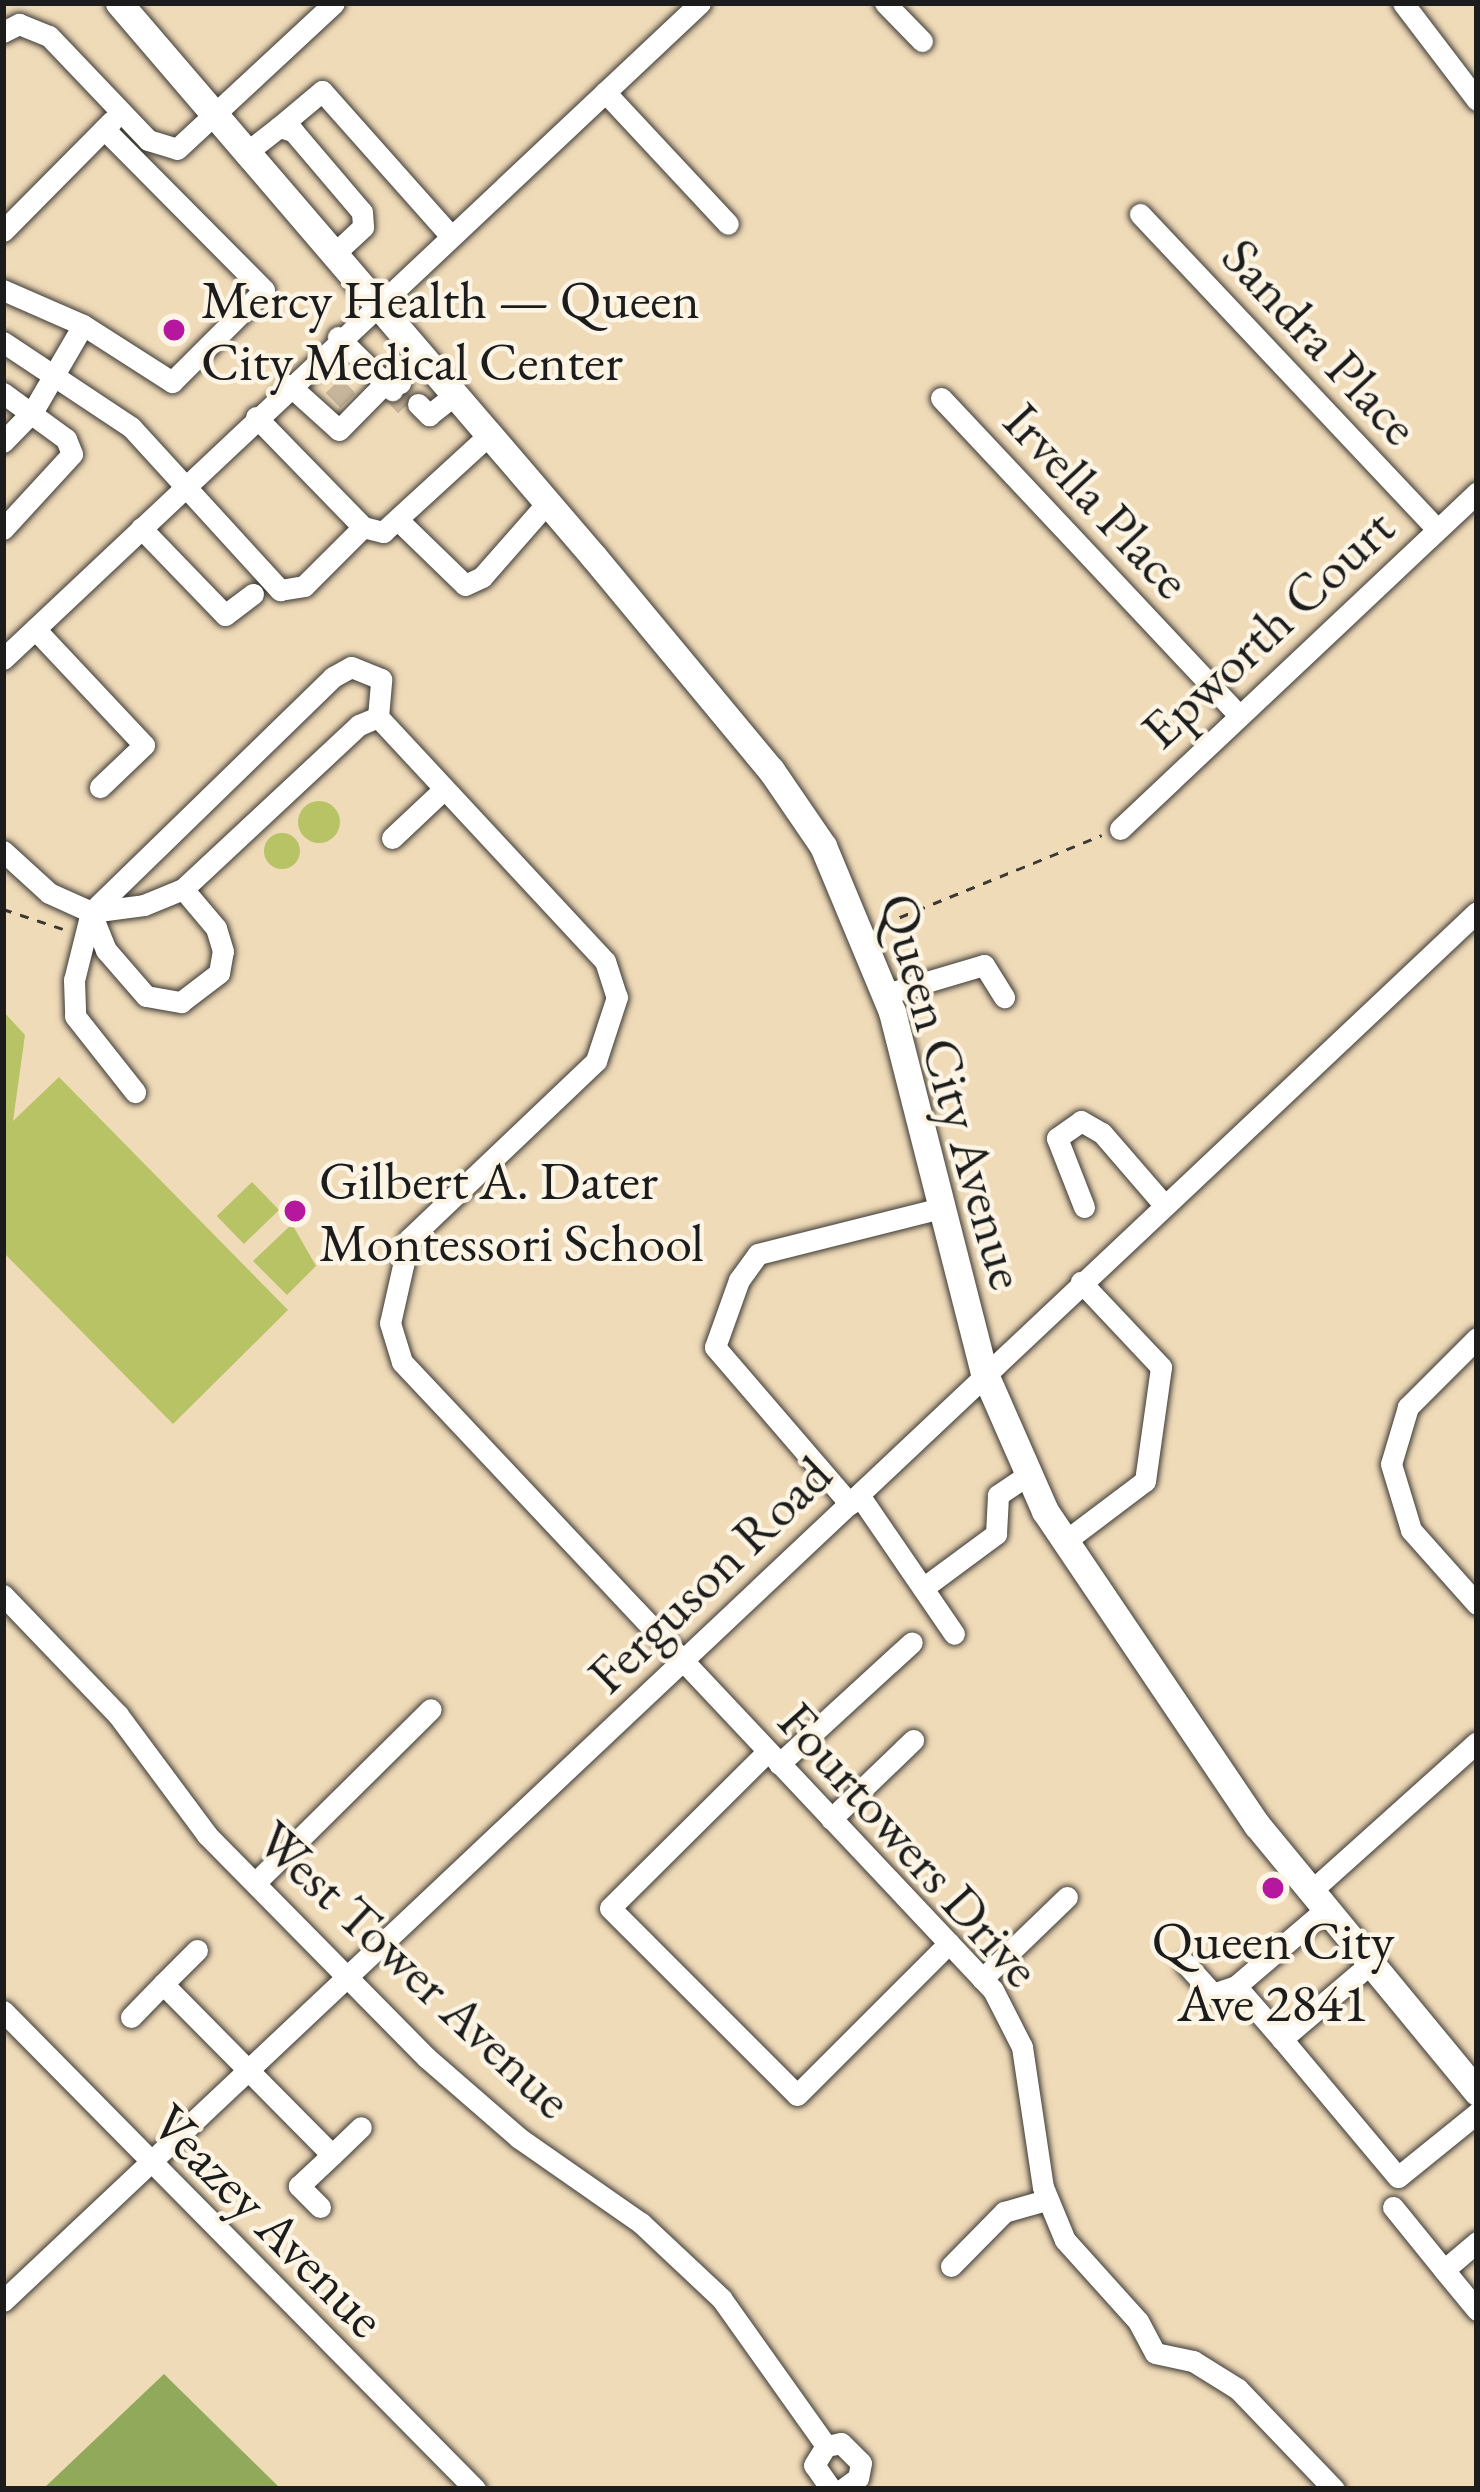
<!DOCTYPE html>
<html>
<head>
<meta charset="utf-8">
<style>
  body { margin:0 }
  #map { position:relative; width:1480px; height:2492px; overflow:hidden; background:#f0dbb9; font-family:"EB Garamond",serif }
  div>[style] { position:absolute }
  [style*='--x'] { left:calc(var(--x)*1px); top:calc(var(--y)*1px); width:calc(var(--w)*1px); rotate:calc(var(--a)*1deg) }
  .green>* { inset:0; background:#b7c365; transform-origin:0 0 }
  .round { border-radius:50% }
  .forest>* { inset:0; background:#91a95a }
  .minor-tunnel>* { height:21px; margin-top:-10.5px; transform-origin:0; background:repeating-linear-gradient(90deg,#c6b59a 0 21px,transparent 0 31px) }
  .path>* { height:3px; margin-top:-1.5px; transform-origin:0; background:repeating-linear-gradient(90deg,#3c3934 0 9px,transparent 0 18px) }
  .roads { filter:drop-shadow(0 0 3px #3c3934) drop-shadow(0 0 3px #3c3934) }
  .minor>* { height:21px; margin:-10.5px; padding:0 10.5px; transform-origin:10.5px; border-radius:10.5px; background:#fff }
  .major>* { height:27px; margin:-13.5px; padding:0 13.5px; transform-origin:13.5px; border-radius:13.5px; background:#fff }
  .dots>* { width:33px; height:33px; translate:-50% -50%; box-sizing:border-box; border:6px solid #fcf5e5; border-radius:50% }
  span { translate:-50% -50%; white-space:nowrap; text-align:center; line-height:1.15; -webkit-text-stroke:9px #fcf5e5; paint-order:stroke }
  .poi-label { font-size:54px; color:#1c1c1c }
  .left { translate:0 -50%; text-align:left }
  .street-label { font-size:54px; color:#1c1c1c }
  .frame { position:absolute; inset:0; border:6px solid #1c1c1c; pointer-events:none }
</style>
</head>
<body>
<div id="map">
  <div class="green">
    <i class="round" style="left:298px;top:801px;width:42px;height:42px"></i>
    <i class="round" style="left:264px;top:833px;width:36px;height:36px"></i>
    <i style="clip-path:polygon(3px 1011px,25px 1035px,13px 1121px,59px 1077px,288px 1310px,173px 1424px,3px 1252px)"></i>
    <i style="left:252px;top:1182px;width:39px;height:49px;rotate:46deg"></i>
    <i style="clip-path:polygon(292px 1224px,316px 1266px,287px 1295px,253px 1261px)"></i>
  </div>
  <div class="forest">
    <i style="clip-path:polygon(164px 2374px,281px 2489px,43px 2489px)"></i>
  </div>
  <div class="minor-tunnel">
    <i style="--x:392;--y:390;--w:28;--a:49"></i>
    <i style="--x:333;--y:400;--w:30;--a:-44"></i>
  </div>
  <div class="path">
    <i style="--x:3;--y:909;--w:63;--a:18.4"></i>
    <i style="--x:883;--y:924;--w:236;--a:-22.1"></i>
  </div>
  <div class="roads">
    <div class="minor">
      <i style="--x:885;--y:3;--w:53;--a:45.8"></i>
      <i style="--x:1403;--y:3;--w:122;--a:52.7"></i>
      <i style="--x:3;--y:32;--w:18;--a:-27"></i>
      <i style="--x:19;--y:24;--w:32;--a:22"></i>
      <i style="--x:49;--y:36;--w:144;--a:46.4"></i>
      <i style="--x:148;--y:140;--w:30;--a:17"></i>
      <i style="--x:177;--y:149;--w:214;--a:-42.9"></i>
      <i style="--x:605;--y:92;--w:180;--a:47"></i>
      <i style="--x:279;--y:127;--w:56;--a:-39.9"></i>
      <i style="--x:322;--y:91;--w:191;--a:48.4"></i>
      <i style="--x:247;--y:152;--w:41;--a:-38"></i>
      <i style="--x:279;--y:127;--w:15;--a:16"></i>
      <i style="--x:293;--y:131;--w:106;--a:49.6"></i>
      <i style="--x:362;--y:212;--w:15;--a:86"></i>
      <i style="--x:363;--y:227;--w:38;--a:137"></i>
      <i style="--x:1140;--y:214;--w:433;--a:46.7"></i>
      <i style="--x:3;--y:231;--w:155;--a:-45.3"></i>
      <i style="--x:3;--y:290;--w:87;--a:23.6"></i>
      <i style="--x:83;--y:325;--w:106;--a:32.6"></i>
      <i style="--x:172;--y:382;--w:130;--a:-45"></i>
      <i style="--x:264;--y:290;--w:227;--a:-134.8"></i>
      <i style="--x:338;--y:337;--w:76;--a:44.5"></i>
      <i style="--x:3;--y:342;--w:154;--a:33.6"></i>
      <i style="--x:131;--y:427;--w:221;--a:47.6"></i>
      <i style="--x:280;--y:590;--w:24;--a:-9"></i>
      <i style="--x:304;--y:586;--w:83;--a:-45"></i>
      <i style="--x:289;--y:385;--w:67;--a:42"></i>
      <i style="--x:339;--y:430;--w:78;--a:-45.5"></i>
      <i style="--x:394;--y:374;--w:11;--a:56"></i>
      <i style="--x:3;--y:393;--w:78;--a:36.1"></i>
      <i style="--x:66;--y:439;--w:16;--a:68"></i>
      <i style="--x:72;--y:454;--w:102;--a:132.6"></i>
      <i style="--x:941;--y:398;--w:436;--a:46.8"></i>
      <i style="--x:418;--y:404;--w:16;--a:45"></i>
      <i style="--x:429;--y:415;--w:34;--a:-38"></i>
      <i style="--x:256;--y:417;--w:153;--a:45.8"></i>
      <i style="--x:363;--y:527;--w:21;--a:14"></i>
      <i style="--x:383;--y:532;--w:145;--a:-42.5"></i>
      <i style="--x:3;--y:442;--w:43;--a:-45.9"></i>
      <i style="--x:33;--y:411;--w:99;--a:-59.8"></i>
      <i style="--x:398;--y:520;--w:93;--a:44.1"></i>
      <i style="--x:465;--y:585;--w:19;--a:-25"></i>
      <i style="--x:482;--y:577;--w:100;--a:-48.7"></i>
      <i style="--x:141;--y:528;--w:121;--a:46"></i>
      <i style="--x:225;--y:615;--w:35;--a:-37"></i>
      <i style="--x:35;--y:629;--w:159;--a:46.8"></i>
      <i style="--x:144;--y:745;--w:61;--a:136.3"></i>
      <i style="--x:3;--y:659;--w:957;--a:-43.26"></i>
      <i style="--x:378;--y:717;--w:333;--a:47.1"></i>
      <i style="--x:605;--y:961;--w:38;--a:72"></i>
      <i style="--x:617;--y:997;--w:67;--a:108.2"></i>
      <i style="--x:596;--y:1061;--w:258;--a:136.4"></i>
      <i style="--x:409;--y:1239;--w:86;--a:102.7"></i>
      <i style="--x:390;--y:1323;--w:41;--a:72.9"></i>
      <i style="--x:402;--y:1362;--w:862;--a:46.74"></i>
      <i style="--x:993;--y:1990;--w:64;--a:63"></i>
      <i style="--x:1022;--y:2047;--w:142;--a:81.5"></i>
      <i style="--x:1043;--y:2187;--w:57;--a:67.5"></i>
      <i style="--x:1065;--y:2240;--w:109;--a:48"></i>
      <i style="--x:1138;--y:2321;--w:36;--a:62"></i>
      <i style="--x:1155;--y:2353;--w:39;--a:12"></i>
      <i style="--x:1193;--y:2361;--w:53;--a:31.9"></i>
      <i style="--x:1238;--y:2389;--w:139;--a:46.2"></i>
      <i style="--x:1120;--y:829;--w:491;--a:-43.3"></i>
      <i style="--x:392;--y:838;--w:71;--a:-43.3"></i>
      <i style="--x:3;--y:851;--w:62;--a:42.4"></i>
      <i style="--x:49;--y:893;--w:46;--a:24.3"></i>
      <i style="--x:91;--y:912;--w:53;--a:-7.5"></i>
      <i style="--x:144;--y:905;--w:42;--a:-22.3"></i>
      <i style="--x:183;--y:889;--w:241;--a:-43"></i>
      <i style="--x:359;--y:725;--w:21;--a:-23"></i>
      <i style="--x:378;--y:717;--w:38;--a:-85"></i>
      <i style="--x:381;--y:679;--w:32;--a:-158"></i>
      <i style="--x:351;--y:667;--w:21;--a:151"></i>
      <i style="--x:333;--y:677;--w:337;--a:135.8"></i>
      <i style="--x:91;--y:912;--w:70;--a:104"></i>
      <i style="--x:74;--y:980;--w:36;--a:88"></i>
      <i style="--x:75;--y:1016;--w:97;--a:51.7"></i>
      <i style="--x:91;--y:913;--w:40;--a:68"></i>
      <i style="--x:106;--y:950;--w:61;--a:49"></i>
      <i style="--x:146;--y:996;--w:36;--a:10"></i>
      <i style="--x:181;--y:1002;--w:48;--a:-37.3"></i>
      <i style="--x:219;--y:973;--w:22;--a:-80"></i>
      <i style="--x:223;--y:951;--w:24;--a:-107"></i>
      <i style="--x:216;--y:928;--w:51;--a:-130.2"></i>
      <i style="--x:886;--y:994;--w:102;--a:-16.5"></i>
      <i style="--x:984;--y:965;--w:38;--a:58"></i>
      <i style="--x:1084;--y:1207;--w:74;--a:-111.4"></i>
      <i style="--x:1057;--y:1138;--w:29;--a:-35"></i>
      <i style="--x:1081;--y:1121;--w:24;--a:30"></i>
      <i style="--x:1102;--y:1133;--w:96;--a:49.2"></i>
      <i style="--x:1477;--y:1338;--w:98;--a:135"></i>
      <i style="--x:1408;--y:1407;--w:59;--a:106.6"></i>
      <i style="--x:1391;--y:1464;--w:69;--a:73.1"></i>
      <i style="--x:1411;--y:1530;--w:99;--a:48.3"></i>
      <i style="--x:859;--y:1495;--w:168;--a:55.6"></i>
      <i style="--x:850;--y:1504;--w:207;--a:-130.7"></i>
      <i style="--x:715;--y:1347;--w:71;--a:-70.3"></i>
      <i style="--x:739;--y:1280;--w:32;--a:-54"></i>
      <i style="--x:758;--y:1254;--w:189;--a:-14.1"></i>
      <i style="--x:1064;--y:1542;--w:101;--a:-37"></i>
      <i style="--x:1145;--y:1481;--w:115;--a:-82"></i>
      <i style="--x:1161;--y:1367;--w:117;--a:-133.3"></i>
      <i style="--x:923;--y:1588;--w:91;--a:-36.5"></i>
      <i style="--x:996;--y:1534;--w:39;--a:-87"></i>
      <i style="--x:998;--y:1495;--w:34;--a:-34"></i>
      <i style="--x:3;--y:1595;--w:166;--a:46.2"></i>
      <i style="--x:118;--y:1715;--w:149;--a:53.4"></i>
      <i style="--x:207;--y:1835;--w:313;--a:45.4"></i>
      <i style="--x:427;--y:2058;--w:122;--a:41"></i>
      <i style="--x:519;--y:2138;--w:149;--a:34.9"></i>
      <i style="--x:641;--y:2223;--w:110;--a:43.2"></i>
      <i style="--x:721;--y:2298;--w:181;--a:54.6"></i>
      <i style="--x:767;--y:1752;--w:221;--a:135.2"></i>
      <i style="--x:610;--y:1908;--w:264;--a:45"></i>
      <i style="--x:797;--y:2095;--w:215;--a:-45"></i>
      <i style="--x:779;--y:1764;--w:180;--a:-42.5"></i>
      <i style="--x:831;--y:1819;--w:114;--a:-43.9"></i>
      <i style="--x:255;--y:1883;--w:247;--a:-44.7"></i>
      <i style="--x:1310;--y:1892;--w:224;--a:-41.9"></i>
      <i style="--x:197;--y:1950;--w:48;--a:135"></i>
      <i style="--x:163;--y:1984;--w:240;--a:45.3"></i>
      <i style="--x:332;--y:2155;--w:40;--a:-44"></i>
      <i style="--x:1186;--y:1964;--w:40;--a:48"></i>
      <i style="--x:1213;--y:1994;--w:24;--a:-19"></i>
      <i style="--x:1370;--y:1964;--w:116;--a:139.6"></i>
      <i style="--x:1282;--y:2039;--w:180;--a:50"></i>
      <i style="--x:1398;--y:2177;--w:102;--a:-39"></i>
      <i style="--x:982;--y:1979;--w:118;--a:-44"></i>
      <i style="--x:3;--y:2011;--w:672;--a:45.36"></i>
      <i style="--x:131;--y:2017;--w:46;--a:-45.9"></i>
      <i style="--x:1282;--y:2039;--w:70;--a:-131"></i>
      <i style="--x:1236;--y:1986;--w:117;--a:-40.5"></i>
      <i style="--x:320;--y:2207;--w:30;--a:-135"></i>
      <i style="--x:299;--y:2186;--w:45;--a:-43.2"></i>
      <i style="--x:1393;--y:2207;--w:81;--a:51"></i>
      <i style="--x:1477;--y:2242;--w:43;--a:139.7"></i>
      <i style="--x:1444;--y:2270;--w:52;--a:50.5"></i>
      <i style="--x:951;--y:2266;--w:76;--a:-45.5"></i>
      <i style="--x:1004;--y:2212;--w:44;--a:-15.9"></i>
      <i style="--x:3;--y:2301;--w:2025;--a:-43.3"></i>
      <i style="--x:831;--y:2489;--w:29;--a:-125"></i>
      <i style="--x:814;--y:2465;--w:22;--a:-58"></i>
      <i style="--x:826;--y:2446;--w:15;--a:-11"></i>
      <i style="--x:841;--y:2443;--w:28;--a:45"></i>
      <i style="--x:861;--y:2463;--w:15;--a:101"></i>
      <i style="--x:858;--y:2478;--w:19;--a:144"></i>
    </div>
    <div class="major">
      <i style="--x:119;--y:3;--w:730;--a:49.39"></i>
      <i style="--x:594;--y:557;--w:277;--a:50.3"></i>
      <i style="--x:771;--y:770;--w:92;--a:55.6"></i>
      <i style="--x:823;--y:846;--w:180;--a:67.4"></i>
      <i style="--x:892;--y:1012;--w:372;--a:75.7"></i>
      <i style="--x:984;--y:1372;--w:152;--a:66.3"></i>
      <i style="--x:1045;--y:1511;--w:379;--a:56"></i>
      <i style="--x:1257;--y:1825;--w:346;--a:50.5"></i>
    </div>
  </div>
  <div class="dots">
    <i style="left:174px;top:330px;background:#b5179e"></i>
    <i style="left:295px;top:1211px;background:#b5179e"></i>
    <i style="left:1273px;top:1888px;background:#b5179e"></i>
  </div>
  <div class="poi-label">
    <span class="left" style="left:201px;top:330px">Mercy Health — Queen<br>City Medical Center</span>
    <span class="left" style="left:319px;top:1211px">Gilbert A. Dater<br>Montessori School</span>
    <span style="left:1273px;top:1971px">Queen City<br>Ave 2841</span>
  </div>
  <div class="street-label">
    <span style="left:1321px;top:341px;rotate:47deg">Sandra Place</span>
    <span style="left:1098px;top:500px;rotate:47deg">Irvella Place</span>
    <span style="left:1267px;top:628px;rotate:-43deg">Epworth Court</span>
    <span style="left:954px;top:1091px;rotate:74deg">Queen City Avenue</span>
    <span style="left:709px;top:1574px;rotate:-44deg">Ferguson Road</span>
    <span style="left:910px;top:1844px;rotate:48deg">Fourtowers Drive</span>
    <span style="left:415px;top:1969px;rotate:43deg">West Tower Avenue</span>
    <span style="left:269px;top:2220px;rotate:45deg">Veazey Avenue</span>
  </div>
  <div class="frame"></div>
</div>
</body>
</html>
